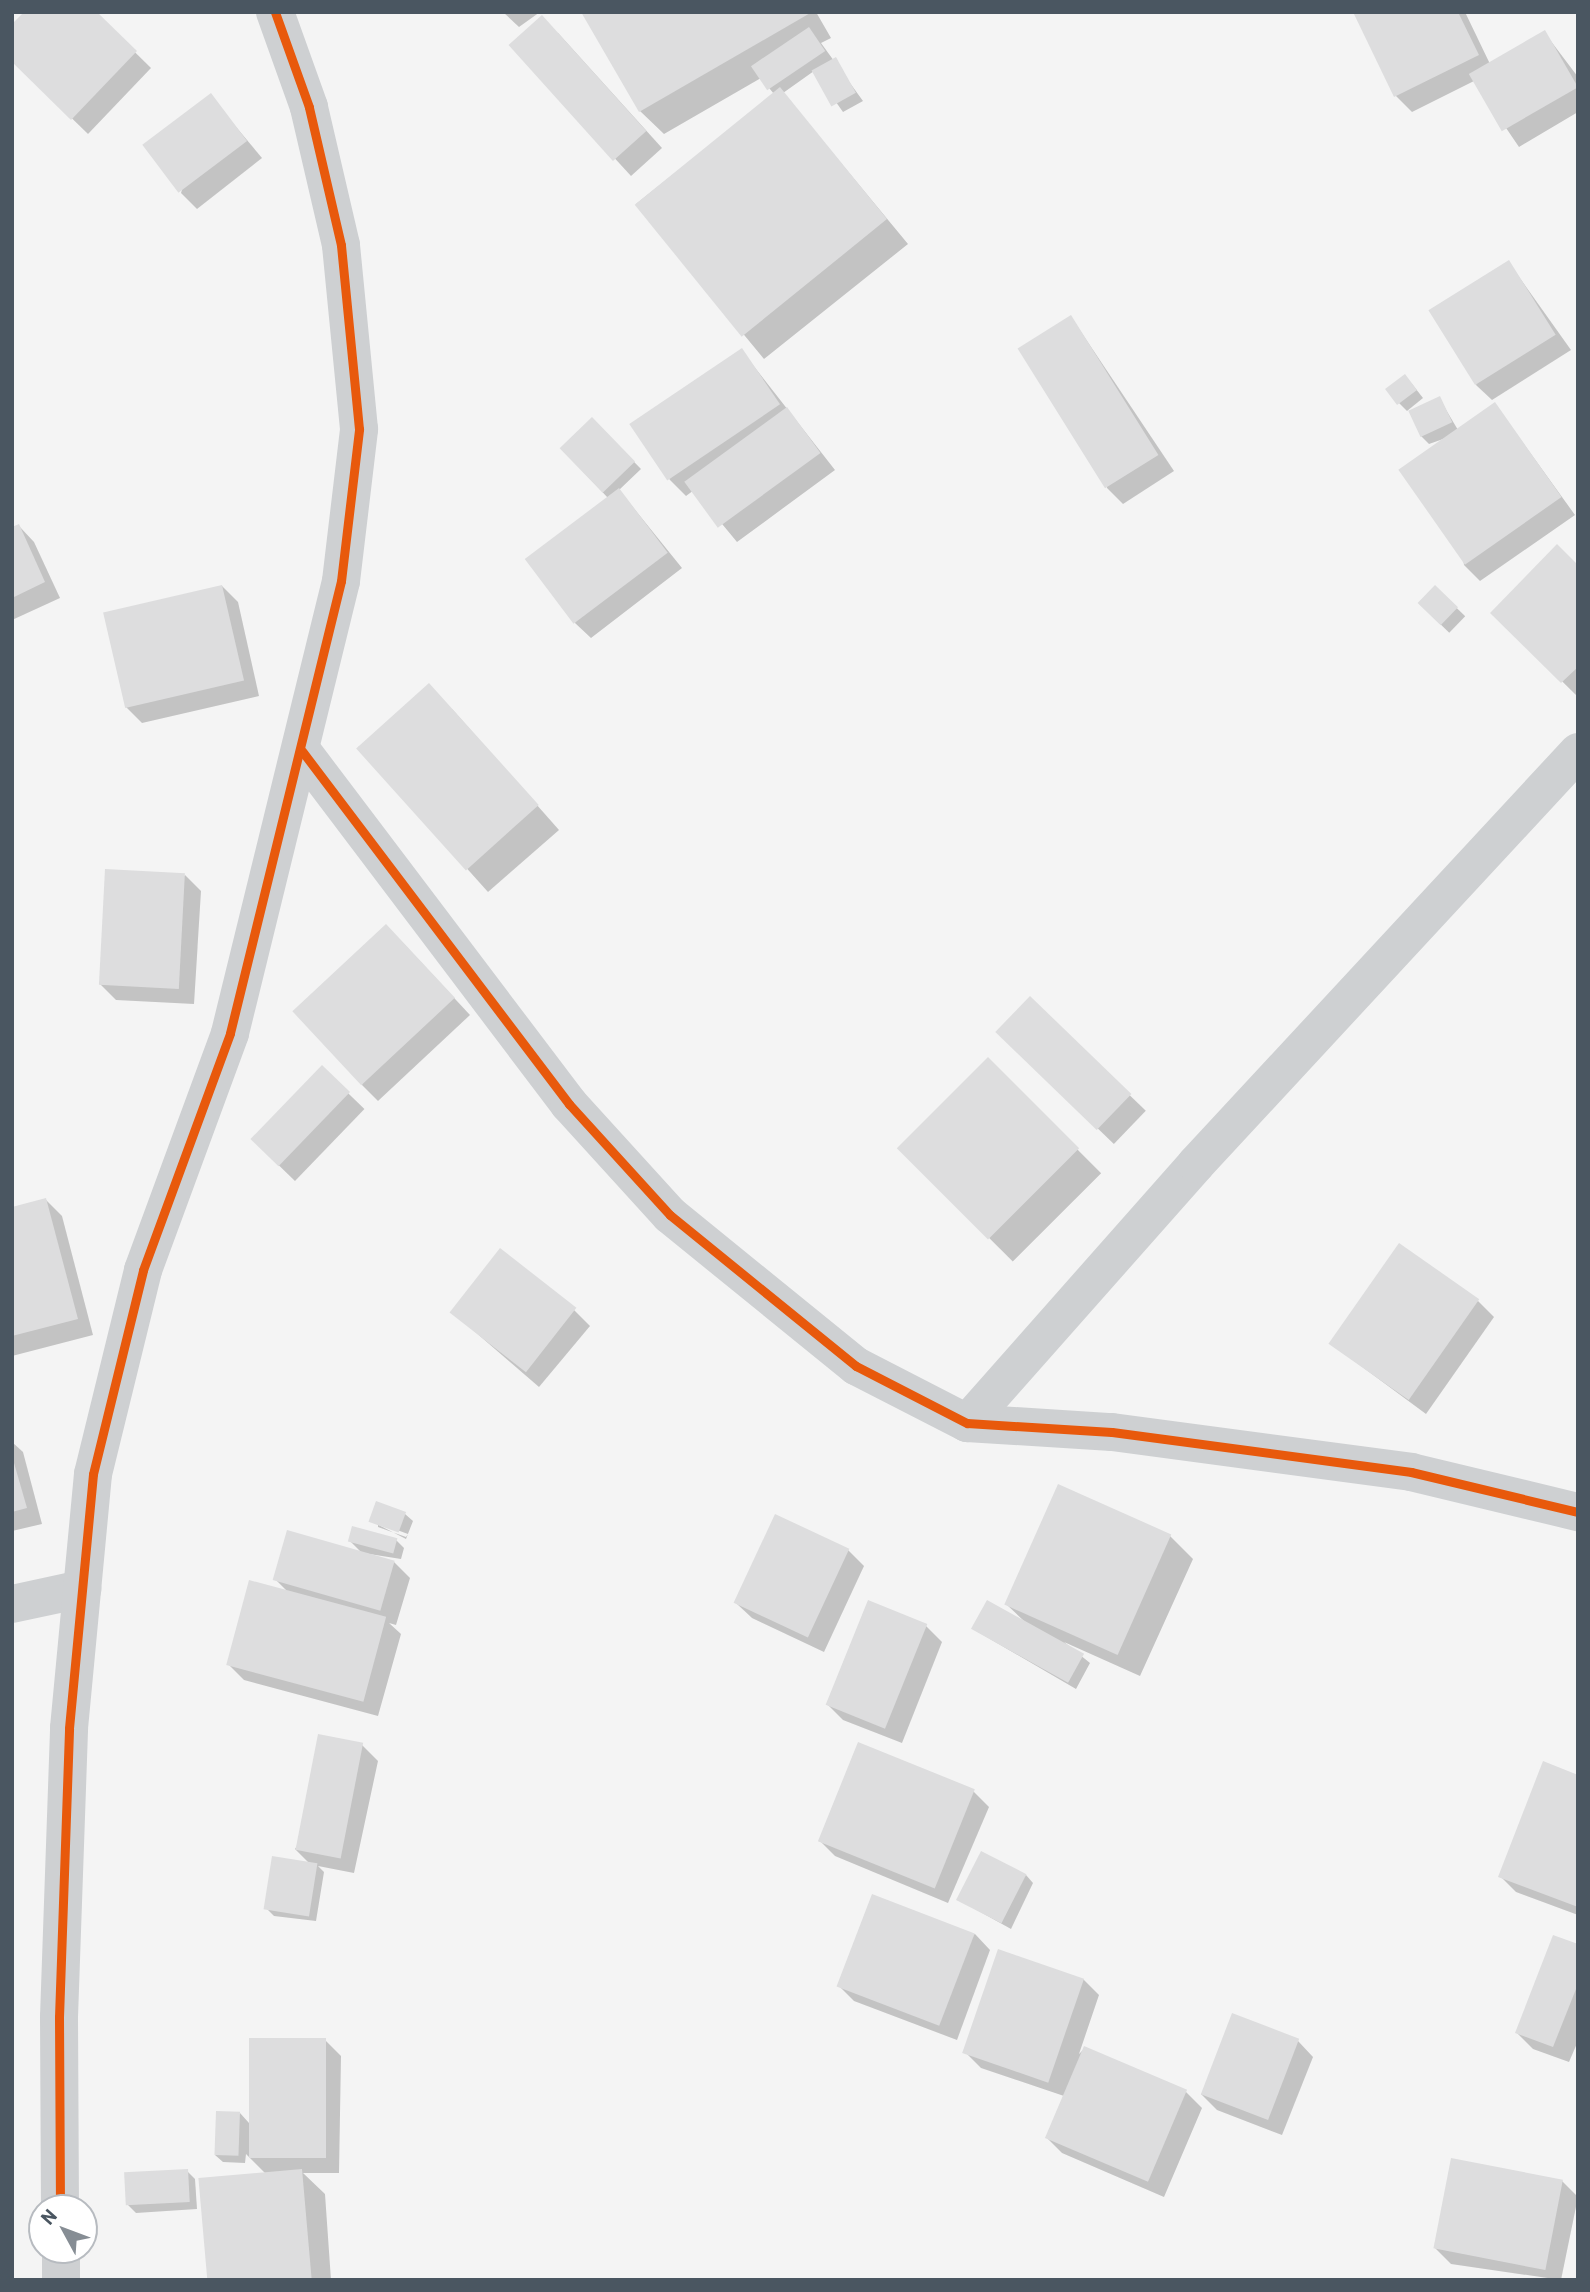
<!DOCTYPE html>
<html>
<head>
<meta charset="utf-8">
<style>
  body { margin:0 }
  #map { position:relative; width:1590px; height:2292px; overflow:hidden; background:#f4f4f4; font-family:Barlow,sans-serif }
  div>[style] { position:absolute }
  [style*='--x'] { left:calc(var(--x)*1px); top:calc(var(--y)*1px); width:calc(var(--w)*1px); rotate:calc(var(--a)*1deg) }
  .shadow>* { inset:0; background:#0003; transform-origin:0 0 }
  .building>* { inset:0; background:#ddddde; transform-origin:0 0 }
  .street>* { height:38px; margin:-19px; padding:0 19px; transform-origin:19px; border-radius:19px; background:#ced0d2 }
  .cycleway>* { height:9px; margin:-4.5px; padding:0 4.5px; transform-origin:4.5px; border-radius:4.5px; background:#e8590c }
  span { translate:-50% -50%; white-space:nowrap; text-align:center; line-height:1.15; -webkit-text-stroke:5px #fff; paint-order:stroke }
  .frame { position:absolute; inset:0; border:14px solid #4a5661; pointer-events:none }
  .north { position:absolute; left:28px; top:2194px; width:70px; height:70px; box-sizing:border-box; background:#fff; border:2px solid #b7bbc0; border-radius:50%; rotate:311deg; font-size:19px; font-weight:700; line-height:28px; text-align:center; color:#4a5661 }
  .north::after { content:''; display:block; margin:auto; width:24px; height:32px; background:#868d94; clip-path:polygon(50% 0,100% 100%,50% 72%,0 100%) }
</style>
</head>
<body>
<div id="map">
  <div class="shadow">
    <i style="clip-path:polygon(94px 12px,151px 68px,88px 134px,12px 60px)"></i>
    <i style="clip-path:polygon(503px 12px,540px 12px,519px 27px)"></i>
    <i style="clip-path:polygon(583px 12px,816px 12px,831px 38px,821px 43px,863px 101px,843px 112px,814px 71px,783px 93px,908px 244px,764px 359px,636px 204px,774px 94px,761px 78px,664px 134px,640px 111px)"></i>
    <i style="clip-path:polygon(1355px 12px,1465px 12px,1490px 64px,1544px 32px,1578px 77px,1578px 112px,1519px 147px,1474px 81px,1412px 112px,1396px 96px)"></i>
    <i style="clip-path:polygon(558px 33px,662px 148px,631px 176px,511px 45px)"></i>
    <i style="clip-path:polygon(210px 96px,262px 158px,197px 209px,181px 193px)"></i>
    <i style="clip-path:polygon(1509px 263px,1571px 350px,1492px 400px,1476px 385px)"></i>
    <i style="clip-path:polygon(1071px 317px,1174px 471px,1123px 504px,1107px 488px)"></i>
    <i style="clip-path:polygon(741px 350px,835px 470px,737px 542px,694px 490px,686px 496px,670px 480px,633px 426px)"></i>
    <i style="clip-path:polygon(1412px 384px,1423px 398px,1407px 411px,1399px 403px)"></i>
    <i style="clip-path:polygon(1439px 398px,1458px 430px,1495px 404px,1575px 515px,1480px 581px,1464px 565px,1446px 438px,1429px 444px,1421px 436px)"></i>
    <i style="clip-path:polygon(592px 419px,641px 469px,619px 490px,682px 568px,591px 638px,575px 623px,608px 498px,561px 448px)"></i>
    <i style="clip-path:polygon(19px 526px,34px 542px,60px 598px,12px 620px,12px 529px)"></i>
    <i style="clip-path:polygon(1578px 567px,1578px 697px,1493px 613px)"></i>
    <i style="clip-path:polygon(222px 586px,238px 602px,259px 696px,142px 723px,126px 707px)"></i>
    <i style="left:1435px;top:587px;width:42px;height:23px;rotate:44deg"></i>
    <i style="clip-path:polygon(452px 709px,559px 830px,488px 892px,358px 747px)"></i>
    <i style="clip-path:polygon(185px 875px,201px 891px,194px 1004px,116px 1000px,100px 984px)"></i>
    <i style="clip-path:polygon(402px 942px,470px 1015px,378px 1101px,362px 1085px)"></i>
    <i style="left:1030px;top:999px;width:161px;height:46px;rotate:44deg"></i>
    <i style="left:988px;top:1060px;width:160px;height:125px;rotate:45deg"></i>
    <i style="left:322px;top:1068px;width:59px;height:100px;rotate:44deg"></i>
    <i style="clip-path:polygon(46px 1200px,62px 1216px,93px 1335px,12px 1356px,12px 1209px)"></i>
    <i style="clip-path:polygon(1478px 1301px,1494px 1317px,1426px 1414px,1330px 1343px)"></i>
    <i style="clip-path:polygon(574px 1310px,590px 1326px,539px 1387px,451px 1311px)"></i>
    <i style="clip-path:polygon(12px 1442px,23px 1452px,42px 1524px,12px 1531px)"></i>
    <i style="clip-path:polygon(evenodd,405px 1514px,413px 1521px,406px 1539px,371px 1521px,405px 1514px,378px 1523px,408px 1534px,406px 1537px,378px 1527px,378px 1523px)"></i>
    <i style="clip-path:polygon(1170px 1536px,1193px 1559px,1140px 1676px,1064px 1642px,1090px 1663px,1076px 1689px,973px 1629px,1025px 1622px,1006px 1604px)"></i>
    <i style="clip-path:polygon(396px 1540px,404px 1548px,401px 1559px,363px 1553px,394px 1562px,410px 1578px,396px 1625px,389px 1623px,401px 1634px,378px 1716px,244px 1680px,228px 1664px,288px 1592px,275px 1579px,362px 1553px,350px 1541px)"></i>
    <i style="clip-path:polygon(848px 1550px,864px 1566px,824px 1652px,752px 1618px,736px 1603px)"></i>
    <i style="clip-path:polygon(926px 1626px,942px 1642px,902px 1743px,843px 1720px,827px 1704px)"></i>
    <i style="clip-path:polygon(362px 1745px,378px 1761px,354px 1873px,318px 1866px,324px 1872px,316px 1921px,274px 1916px,266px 1908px,309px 1863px,295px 1849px)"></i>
    <i style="clip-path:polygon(1578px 1777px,1578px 1915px,1516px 1892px,1500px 1876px)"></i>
    <i style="clip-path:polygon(973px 1791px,989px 1807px,948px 1903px,835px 1856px,819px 1840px)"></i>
    <i style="clip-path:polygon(1026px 1875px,1033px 1883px,1011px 1929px,959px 1900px)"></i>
    <i style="clip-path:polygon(975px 1934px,990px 1950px,957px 2040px,854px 2001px,838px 1985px)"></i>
    <i style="clip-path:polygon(1578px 1946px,1578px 2041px,1569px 2062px,1533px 2049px,1517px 2033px)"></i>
    <i style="clip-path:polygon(1083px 1979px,1099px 1995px,1079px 2054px,1085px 2048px,1186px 2092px,1202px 2108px,1164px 2197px,1062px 2153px,1046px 2137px,1064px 2096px,981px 2068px,965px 2052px)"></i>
    <i style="clip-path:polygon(325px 2040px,341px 2056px,339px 2173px,303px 2173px,325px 2194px,331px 2280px,208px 2280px,266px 2174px,246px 2154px,245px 2163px,223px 2162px,215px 2155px,240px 2113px,249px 2123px)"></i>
    <i style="clip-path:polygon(1298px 2041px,1313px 2057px,1282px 2135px,1217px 2110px,1201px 2094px)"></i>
    <i style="clip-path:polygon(187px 2171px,195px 2179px,197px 2209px,136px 2213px,128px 2205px)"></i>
    <i style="clip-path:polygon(1562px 2181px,1578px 2197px,1561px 2280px,1451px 2264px,1435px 2248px)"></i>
  </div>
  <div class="building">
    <i style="clip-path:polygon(24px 12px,97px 12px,137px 51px,71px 120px,12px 62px,12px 24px)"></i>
    <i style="clip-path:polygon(581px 12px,812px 12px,639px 112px)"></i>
    <i style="clip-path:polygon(1353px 12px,1458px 12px,1479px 55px,1394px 97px)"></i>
    <i style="left:542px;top:15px;width:156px;height:45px;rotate:48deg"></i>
    <i style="left:809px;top:27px;width:29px;height:70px;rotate:56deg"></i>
    <i style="left:1545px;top:30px;width:66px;height:88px;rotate:60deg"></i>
    <i style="left:836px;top:57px;width:41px;height:28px;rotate:61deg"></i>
    <i style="left:780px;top:87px;width:170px;height:187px;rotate:51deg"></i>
    <i style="left:211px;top:93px;width:60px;height:86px;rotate:53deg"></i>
    <i style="left:1509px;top:260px;width:88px;height:95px;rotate:58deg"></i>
    <i style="left:1071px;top:315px;width:165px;height:63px;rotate:58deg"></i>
    <i style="left:742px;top:348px;width:68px;height:136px;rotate:56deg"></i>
    <i style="left:1405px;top:374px;width:20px;height:25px;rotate:53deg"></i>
    <i style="left:1440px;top:396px;width:29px;height:35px;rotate:65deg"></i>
    <i style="left:1495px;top:402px;width:116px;height:118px;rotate:55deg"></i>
    <i style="left:787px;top:407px;width:57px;height:127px;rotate:54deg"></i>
    <i style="left:592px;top:417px;width:62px;height:45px;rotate:46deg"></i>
    <i style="left:619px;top:488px;width:81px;height:118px;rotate:53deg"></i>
    <i style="clip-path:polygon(19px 524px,45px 582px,12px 598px,12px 527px)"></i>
    <i style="clip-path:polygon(1557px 544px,1578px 565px,1578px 667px,1561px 683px,1490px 613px)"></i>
    <i style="left:222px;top:585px;width:98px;height:122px;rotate:77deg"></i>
    <i style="left:1435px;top:585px;width:32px;height:25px;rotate:44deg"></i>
    <i style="left:429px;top:683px;width:164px;height:98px;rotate:48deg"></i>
    <i style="left:105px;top:869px;width:80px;height:116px;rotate:3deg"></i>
    <i style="left:386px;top:924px;width:101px;height:128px;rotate:47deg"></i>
    <i style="left:1030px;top:996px;width:141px;height:50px;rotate:44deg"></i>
    <i style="left:988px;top:1057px;width:129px;height:129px;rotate:45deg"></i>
    <i style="left:322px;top:1065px;width:39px;height:103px;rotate:44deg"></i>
    <i style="clip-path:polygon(46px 1198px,78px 1319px,12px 1336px,12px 1207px)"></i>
    <i style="left:1399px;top:1243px;width:98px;height:123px;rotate:35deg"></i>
    <i style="left:500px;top:1248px;width:97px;height:82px;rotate:38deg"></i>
    <i style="clip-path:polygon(12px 1456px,27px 1508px,12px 1512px)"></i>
    <i style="left:1058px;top:1484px;width:124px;height:132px;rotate:24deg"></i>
    <i style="left:376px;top:1501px;width:32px;height:22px;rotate:20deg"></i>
    <i style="left:775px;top:1514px;width:82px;height:98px;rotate:25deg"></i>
    <i style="left:352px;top:1526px;width:47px;height:16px;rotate:15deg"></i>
    <i style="left:287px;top:1530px;width:112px;height:52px;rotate:16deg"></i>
    <i style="left:249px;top:1580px;width:142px;height:88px;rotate:15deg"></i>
    <i style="left:868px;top:1600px;width:64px;height:113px;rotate:22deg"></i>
    <i style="left:987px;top:1600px;width:111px;height:33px;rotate:29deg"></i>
    <i style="left:318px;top:1734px;width:46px;height:118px;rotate:11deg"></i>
    <i style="left:858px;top:1742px;width:126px;height:107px;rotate:22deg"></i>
    <i style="clip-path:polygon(1543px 1761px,1578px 1775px,1578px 1907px,1498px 1877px)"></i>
    <i style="left:981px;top:1851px;width:51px;height:55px;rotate:27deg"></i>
    <i style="left:272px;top:1856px;width:46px;height:54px;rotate:9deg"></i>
    <i style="left:872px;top:1894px;width:110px;height:99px;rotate:21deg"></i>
    <i style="clip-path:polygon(1553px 1935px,1578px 1944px,1578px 1984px,1553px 2047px,1515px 2033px)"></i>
    <i style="left:998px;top:1949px;width:91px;height:110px;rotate:19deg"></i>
    <i style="left:1232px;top:2013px;width:72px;height:87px;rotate:21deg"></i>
    <i style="left:249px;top:2038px;width:77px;height:120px"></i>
    <i style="left:1084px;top:2046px;width:112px;height:100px;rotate:23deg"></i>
    <i style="left:216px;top:2111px;width:24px;height:44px;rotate:2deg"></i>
    <i style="left:1451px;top:2158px;width:114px;height:92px;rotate:11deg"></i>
    <i style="left:188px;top:2169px;width:33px;height:64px;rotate:87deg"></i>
    <i style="left:302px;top:2169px;width:111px;height:104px;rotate:85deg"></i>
  </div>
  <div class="street">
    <i style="--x:302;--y:751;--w:443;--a:52.9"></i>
    <i style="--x:569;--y:1104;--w:150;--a:47.7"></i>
    <i style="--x:670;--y:1215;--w:240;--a:39.1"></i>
    <i style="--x:856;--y:1366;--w:125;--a:27.2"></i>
    <i style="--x:967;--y:1423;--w:145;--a:3.6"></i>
    <i style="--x:1112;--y:1432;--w:302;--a:7.6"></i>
    <i style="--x:1411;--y:1472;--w:172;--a:13.5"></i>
    <i style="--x:967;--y:1423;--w:346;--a:-48.5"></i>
    <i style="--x:1196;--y:1164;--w:562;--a:-47.16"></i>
    <i style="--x:12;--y:1604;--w:72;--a:-12.1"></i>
    <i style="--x:60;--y:2208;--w:191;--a:-90.3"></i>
    <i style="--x:59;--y:2017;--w:289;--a:-88"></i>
    <i style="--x:69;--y:1728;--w:255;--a:-84.6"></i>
    <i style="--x:93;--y:1474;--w:210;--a:-76.2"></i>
    <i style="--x:143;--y:1270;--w:252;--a:-69.8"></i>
    <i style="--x:230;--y:1033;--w:465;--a:-76.2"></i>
    <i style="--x:341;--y:581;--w:153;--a:-83.2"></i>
    <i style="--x:359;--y:429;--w:185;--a:-95.6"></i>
    <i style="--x:341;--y:245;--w:142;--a:-103.1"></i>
    <i style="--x:309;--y:107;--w:101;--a:-109.7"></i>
    <i style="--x:61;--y:2250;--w:30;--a:90"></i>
  </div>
  <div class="cycleway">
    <i style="--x:302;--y:751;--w:443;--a:52.9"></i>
    <i style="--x:569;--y:1104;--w:150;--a:47.7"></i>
    <i style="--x:670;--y:1215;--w:240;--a:39.1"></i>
    <i style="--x:856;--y:1366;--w:125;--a:27.2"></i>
    <i style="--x:967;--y:1423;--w:145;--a:3.6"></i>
    <i style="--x:1112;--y:1432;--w:302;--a:7.6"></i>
    <i style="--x:1411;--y:1472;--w:172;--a:13.5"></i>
    <i style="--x:60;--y:2208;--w:191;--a:-90.3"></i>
    <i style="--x:59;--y:2017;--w:289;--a:-88"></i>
    <i style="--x:69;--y:1728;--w:255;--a:-84.6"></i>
    <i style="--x:93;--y:1474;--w:210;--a:-76.2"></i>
    <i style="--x:143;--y:1270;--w:252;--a:-69.8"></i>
    <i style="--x:230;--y:1033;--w:465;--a:-76.2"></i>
    <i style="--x:341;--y:581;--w:153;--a:-83.2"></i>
    <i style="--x:359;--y:429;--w:185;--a:-95.6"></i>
    <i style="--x:341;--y:245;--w:142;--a:-103.1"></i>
    <i style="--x:309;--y:107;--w:101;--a:-109.7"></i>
  </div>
  <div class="frame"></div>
  <div class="north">N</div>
</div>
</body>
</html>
